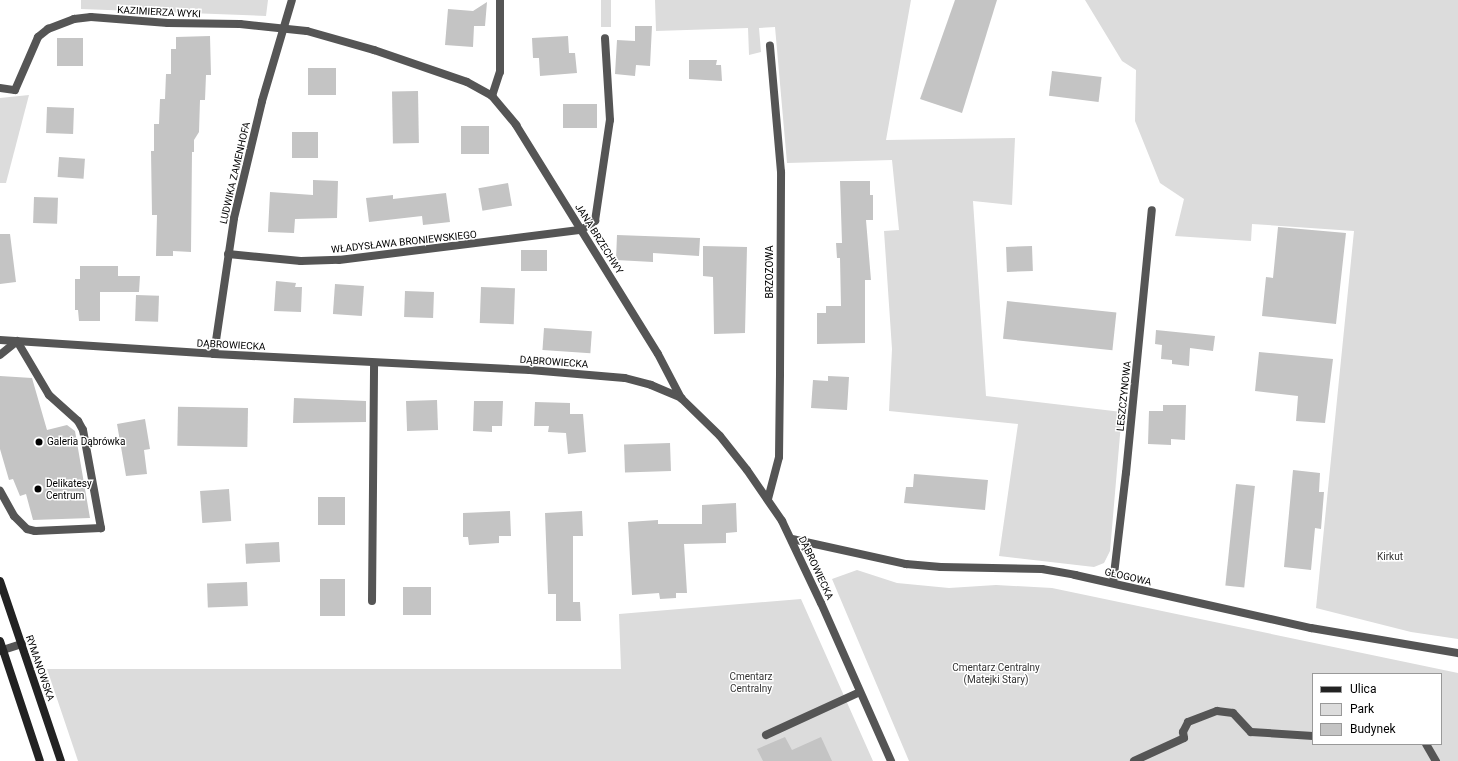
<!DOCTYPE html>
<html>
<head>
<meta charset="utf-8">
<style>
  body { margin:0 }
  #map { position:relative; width:1458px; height:761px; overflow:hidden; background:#fff; font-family:Roboto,sans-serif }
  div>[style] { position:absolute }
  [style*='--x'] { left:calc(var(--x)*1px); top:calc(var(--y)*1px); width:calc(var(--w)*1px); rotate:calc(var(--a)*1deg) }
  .green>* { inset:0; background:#dcdcdc; transform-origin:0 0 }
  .building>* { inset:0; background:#c4c4c4; transform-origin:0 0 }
  .lane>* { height:8px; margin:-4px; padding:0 4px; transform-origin:4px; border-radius:4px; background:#555 }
  .street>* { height:8px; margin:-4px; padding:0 4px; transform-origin:4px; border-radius:4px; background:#555 }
  .secondary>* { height:8px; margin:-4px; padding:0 4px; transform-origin:4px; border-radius:4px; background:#222 }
  .dots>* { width:11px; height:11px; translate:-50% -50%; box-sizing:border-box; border:2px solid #fff; border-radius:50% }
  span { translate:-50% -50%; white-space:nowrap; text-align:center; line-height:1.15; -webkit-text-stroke:3px #fff; paint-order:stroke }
  .street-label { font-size:10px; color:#000 }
  .poi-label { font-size:10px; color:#000 }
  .left { translate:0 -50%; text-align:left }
  .park-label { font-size:10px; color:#333 }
  .legend { position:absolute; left:1312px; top:673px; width:130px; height:72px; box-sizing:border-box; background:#fff; border:1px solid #999; margin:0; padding:5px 7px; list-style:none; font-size:12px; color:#000 }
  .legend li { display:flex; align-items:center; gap:8px; height:20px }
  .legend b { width:20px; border:1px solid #999 }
</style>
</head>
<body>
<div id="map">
  <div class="green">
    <i style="clip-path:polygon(81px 0,268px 0,266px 16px,81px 9px)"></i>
    <i style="left:601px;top:0;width:10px;height:27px"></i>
    <i style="clip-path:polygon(655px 0,911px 0,886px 140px,1015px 138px,1012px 205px,973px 201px,986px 396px,1122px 412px,1110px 551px,1104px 563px,1094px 567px,999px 556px,1018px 424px,889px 411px,892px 349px,884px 231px,899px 230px,892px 160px,787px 163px,775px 27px,759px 28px,761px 52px,749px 55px,748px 28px,656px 31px)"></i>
    <i style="clip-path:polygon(1085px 0,1458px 0,1458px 639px,1411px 632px,1316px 608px,1354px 231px,1252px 224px,1251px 241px,1175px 236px,1184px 199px,1160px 183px,1135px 121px,1136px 70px,1122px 61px)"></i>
    <i style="clip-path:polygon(29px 95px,6px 183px,0 183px,0 98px)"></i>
    <i style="clip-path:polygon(evenodd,857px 570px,897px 583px,949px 588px,996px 585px,1052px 588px,1458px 673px,1458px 761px,909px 761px,832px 579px,857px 570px,1313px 674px,1441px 674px,1441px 744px,1313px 744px,1313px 674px)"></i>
    <i style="clip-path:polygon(801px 599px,873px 761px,78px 761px,47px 669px,621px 669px,619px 614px)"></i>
  </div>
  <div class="building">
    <i style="clip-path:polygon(955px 0,997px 0,962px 113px,920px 99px)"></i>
    <i style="clip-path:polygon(487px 2px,485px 26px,474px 26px,473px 47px,445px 45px,448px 9px,473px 11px)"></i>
    <i style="clip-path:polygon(635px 26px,652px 26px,650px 66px,636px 65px,635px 76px,615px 74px,617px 40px,635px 41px)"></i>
    <i style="clip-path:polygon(210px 36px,211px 75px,206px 75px,205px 100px,200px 100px,199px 132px,194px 140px,194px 152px,192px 152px,191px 252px,173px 251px,173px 256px,156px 256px,157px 215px,152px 215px,151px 151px,154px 151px,154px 124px,159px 124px,160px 99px,165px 99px,166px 74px,171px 74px,171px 49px,176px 49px,176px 37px)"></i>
    <i style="clip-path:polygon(568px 36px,569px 53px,575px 53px,577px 73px,540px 76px,539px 58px,533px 58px,532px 38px)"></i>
    <i style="left:57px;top:38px;width:26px;height:28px"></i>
    <i style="clip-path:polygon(689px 60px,717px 60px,716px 65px,721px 65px,722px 81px,689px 79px)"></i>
    <i style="left:308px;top:68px;width:28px;height:27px"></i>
    <i style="left:1052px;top:71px;width:50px;height:25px;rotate:7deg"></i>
    <i style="left:418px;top:91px;width:52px;height:26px;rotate:89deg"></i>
    <i style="left:597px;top:104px;width:24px;height:34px;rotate:90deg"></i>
    <i style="left:47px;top:107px;width:27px;height:26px;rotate:2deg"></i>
    <i style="left:461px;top:126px;width:28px;height:28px"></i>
    <i style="left:292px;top:132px;width:26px;height:26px"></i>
    <i style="left:59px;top:157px;width:26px;height:20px;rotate:4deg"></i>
    <i style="clip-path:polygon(313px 180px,338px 181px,337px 218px,295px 219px,294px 233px,268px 232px,270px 192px,313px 195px)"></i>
    <i style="clip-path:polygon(840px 181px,870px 181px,870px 195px,873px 195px,873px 220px,866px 220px,871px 280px,865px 280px,865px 343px,817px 344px,817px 313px,826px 313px,826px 306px,841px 306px,840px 258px,837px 258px,836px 243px,842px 243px)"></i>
    <i style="left:508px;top:183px;width:23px;height:30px;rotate:80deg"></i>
    <i style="clip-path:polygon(446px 193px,450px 222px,423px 225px,422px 216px,369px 222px,366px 198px,393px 195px,393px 199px)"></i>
    <i style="left:34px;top:197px;width:24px;height:26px;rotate:2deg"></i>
    <i style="clip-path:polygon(1278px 227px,1346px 233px,1336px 324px,1262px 316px,1266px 277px,1273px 278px)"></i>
    <i style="clip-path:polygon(0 234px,10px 234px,16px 282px,0 284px)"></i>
    <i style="clip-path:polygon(617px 235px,700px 238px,699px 256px,653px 253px,653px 262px,616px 260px)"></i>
    <i style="clip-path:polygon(703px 246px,747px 247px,745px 333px,714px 334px,713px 277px,703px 276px)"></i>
    <i style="left:1032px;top:246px;width:25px;height:26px;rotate:88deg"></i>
    <i style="left:521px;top:250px;width:26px;height:21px"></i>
    <i style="clip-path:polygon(80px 266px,118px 266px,118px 276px,140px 276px,139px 292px,100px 292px,100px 321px,79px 321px,78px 310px,75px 310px,75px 279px,80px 279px)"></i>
    <i style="clip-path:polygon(276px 281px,296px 283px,295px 287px,302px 287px,301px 312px,274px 311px)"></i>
    <i style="left:335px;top:284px;width:29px;height:30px;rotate:4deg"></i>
    <i style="left:481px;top:287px;width:34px;height:36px;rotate:2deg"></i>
    <i style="left:405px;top:291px;width:29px;height:26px;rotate:2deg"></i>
    <i style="left:136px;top:295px;width:23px;height:26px;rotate:2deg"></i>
    <i style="left:1007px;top:301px;width:110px;height:38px;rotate:6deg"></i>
    <i style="left:544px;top:328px;width:48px;height:22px;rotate:4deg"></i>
    <i style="clip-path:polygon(1156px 330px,1215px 336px,1213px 351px,1190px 348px,1189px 366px,1172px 364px,1172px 360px,1161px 359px,1162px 345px,1155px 344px)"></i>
    <i style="clip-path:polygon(1259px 352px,1333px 359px,1325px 423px,1296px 421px,1298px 396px,1255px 391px)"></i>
    <i style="clip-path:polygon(0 376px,32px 378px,47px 430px,67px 425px,75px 431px,90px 518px,33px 520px,26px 494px,20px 496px,13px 479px,9px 480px,0 449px)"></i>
    <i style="clip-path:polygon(828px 376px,849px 377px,847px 410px,811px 408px,813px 380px,828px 381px)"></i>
    <i style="clip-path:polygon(294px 398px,366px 401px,366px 422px,293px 423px)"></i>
    <i style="left:437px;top:400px;width:30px;height:31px;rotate:88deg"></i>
    <i style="clip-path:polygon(474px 401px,503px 401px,502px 426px,492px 426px,492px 432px,473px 431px)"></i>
    <i style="clip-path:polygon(535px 402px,570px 403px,570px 414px,583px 414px,586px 452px,568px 454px,566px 433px,548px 432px,549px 426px,534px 426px)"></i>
    <i style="clip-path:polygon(1163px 405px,1186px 405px,1185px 440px,1171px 439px,1171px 445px,1148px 444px,1149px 411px,1163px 411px)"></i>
    <i style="left:248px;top:408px;width:39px;height:70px;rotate:91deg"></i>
    <i style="clip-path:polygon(145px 419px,150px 449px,144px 450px,147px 474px,126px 476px,117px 424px)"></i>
    <i style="left:670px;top:443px;width:28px;height:46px;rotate:88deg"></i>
    <i style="clip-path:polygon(1293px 470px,1320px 473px,1319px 492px,1324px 492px,1321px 529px,1315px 528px,1311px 570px,1284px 567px)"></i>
    <i style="clip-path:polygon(914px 474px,988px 480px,985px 510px,904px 503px,906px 487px,913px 487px)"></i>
    <i style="left:1236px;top:484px;width:19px;height:102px;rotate:6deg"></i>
    <i style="left:229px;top:489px;width:32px;height:29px;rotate:86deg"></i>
    <i style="left:318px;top:497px;width:27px;height:28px"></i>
    <i style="clip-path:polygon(736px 503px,737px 532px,726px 533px,726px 543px,684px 544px,687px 593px,676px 593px,676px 598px,660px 599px,659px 593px,632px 595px,628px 522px,658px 520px,658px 524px,702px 524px,702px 505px)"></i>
    <i style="clip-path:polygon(510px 511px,511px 536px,499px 536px,499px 543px,469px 545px,468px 537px,463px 537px,463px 513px)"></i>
    <i style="clip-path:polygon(582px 511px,583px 536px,573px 536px,573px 602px,580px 602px,581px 621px,556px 621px,556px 594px,548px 594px,545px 513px)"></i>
    <i style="left:279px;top:542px;width:20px;height:34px;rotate:87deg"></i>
    <i style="left:320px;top:579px;width:25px;height:37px"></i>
    <i style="left:247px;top:582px;width:24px;height:40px;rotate:88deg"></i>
    <i style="left:403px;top:587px;width:28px;height:28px"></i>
    <i style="clip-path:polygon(785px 737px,792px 750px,821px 737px,832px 761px,763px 761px,757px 749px)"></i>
  </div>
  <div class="lane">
    <i style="--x:581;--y:230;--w:17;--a:-33"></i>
    <i style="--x:595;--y:221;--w:102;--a:-81.6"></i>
    <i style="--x:610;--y:120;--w:82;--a:-93.5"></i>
    <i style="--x:0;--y:355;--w:22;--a:-39"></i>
    <i style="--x:17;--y:341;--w:63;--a:59.3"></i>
    <i style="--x:49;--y:395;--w:39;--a:42"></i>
    <i style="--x:78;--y:421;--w:10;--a:61"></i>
    <i style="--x:83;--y:430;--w:100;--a:79.6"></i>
    <i style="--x:101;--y:528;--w:66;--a:177.4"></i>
    <i style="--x:35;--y:531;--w:8;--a:-166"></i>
    <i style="--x:27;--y:529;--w:18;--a:-135"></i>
    <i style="--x:14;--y:516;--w:29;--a:-119"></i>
    <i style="--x:372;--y:601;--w:238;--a:-89.5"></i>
    <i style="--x:821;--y:603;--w:173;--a:66.1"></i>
    <i style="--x:0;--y:651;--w:23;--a:-18"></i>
    <i style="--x:766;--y:735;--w:103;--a:-24.6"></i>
  </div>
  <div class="street">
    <i style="--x:0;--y:88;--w:15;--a:8"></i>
    <i style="--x:15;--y:90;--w:58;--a:-66.5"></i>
    <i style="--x:38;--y:37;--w:13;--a:-39"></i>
    <i style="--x:48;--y:29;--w:28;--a:-21"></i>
    <i style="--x:74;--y:19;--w:17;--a:-7"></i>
    <i style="--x:91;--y:17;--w:77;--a:4.5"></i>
    <i style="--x:168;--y:23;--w:72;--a:0.8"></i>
    <i style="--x:240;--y:24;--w:67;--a:6"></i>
    <i style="--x:307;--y:31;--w:70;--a:15.8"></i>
    <i style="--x:374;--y:50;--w:98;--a:19"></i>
    <i style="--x:467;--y:82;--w:29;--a:29"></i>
    <i style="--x:492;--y:96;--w:38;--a:50"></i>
    <i style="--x:516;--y:125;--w:269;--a:58.2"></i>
    <i style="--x:658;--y:354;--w:50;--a:62.4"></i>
    <i style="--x:492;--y:96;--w:25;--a:-72"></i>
    <i style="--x:500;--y:72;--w:72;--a:-90"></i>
    <i style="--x:228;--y:254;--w:73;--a:5.5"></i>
    <i style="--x:301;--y:261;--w:38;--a:-2"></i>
    <i style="--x:339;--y:260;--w:244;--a:-7.1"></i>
    <i style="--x:0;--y:340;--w:214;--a:3.7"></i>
    <i style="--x:214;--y:354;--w:316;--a:2.9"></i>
    <i style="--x:530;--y:370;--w:95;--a:4.8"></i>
    <i style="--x:625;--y:378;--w:27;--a:15"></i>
    <i style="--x:651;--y:385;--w:33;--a:23"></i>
    <i style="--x:681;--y:398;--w:54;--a:44.3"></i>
    <i style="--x:720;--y:436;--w:43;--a:51.5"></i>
    <i style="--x:747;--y:470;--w:62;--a:55.5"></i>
    <i style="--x:782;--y:521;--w:91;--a:64.6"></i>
    <i style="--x:214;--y:354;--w:137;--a:-81.6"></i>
    <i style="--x:234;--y:218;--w:120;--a:-76.5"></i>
    <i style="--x:262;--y:101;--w:105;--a:-73.5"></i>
    <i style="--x:768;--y:499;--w:43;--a:-75.3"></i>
    <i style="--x:779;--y:457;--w:83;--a:-89.3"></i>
    <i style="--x:780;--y:374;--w:202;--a:-89.7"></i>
    <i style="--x:781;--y:172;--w:127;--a:-95"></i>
    <i style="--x:792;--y:539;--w:117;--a:12.4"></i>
    <i style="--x:906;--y:564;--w:35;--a:5"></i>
    <i style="--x:941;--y:567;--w:101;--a:1.1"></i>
    <i style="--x:1042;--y:569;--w:34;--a:10"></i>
    <i style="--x:1075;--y:575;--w:242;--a:12.7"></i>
    <i style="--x:1311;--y:628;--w:149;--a:9.7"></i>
    <i style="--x:1113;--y:583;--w:111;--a:-83.3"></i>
    <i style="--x:1126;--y:473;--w:264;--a:-84.4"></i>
    <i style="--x:1426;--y:744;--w:20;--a:60"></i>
    <i style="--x:1134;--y:761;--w:55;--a:-24.7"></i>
    <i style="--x:1184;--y:738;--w:6;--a:-99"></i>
    <i style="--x:1183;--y:732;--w:11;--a:-63"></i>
    <i style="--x:1188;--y:722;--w:31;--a:-21"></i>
    <i style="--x:1217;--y:711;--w:16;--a:7"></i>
    <i style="--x:1233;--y:713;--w:26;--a:47"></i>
    <i style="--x:1251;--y:732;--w:62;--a:3.7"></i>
  </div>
  <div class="secondary">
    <i style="--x:0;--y:581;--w:190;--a:71.3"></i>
    <i style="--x:0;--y:641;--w:126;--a:71.6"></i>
  </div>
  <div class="dots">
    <i style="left:39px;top:442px;background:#000"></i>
    <i style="left:38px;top:489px;background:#000"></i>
  </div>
  <div class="street-label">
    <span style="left:159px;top:12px;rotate:3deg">KAZIMIERZA WYKI</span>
    <span style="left:235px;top:173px;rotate:-77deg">LUDWIKA ZAMENHOFA</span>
    <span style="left:599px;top:239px;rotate:58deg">JANA BRZECHWY</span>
    <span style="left:404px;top:242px;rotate:-6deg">WŁADYSŁAWA BRONIEWSKIEGO</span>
    <span style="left:770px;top:272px;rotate:-90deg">BRZOZOWA</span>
    <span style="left:231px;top:345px;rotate:3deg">DĄBROWIECKA</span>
    <span style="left:554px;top:362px;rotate:4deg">DĄBROWIECKA</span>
    <span style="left:1124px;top:396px;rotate:-84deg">LESZCZYNOWA</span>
    <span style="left:816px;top:568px;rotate:65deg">DĄBROWIECKA</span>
    <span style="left:1128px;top:577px;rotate:13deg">GŁOGOWA</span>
    <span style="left:40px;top:668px;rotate:71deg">RYMANOWSKA</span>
  </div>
  <div class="poi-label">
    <span class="left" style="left:47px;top:442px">Galeria Dąbrówka</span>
    <span class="left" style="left:46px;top:489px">Delikatesy<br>Centrum</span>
  </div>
  <div class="park-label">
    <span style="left:1390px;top:557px">Kirkut</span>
    <span style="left:996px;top:673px">Cmentarz Centralny<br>(Matejki Stary)</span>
    <span style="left:751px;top:682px">Cmentarz<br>Centralny</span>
  </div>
  <ul class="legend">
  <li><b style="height:5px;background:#222"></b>Ulica</li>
  <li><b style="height:11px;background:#dcdcdc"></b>Park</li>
  <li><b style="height:11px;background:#c4c4c4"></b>Budynek</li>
  </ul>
</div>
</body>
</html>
